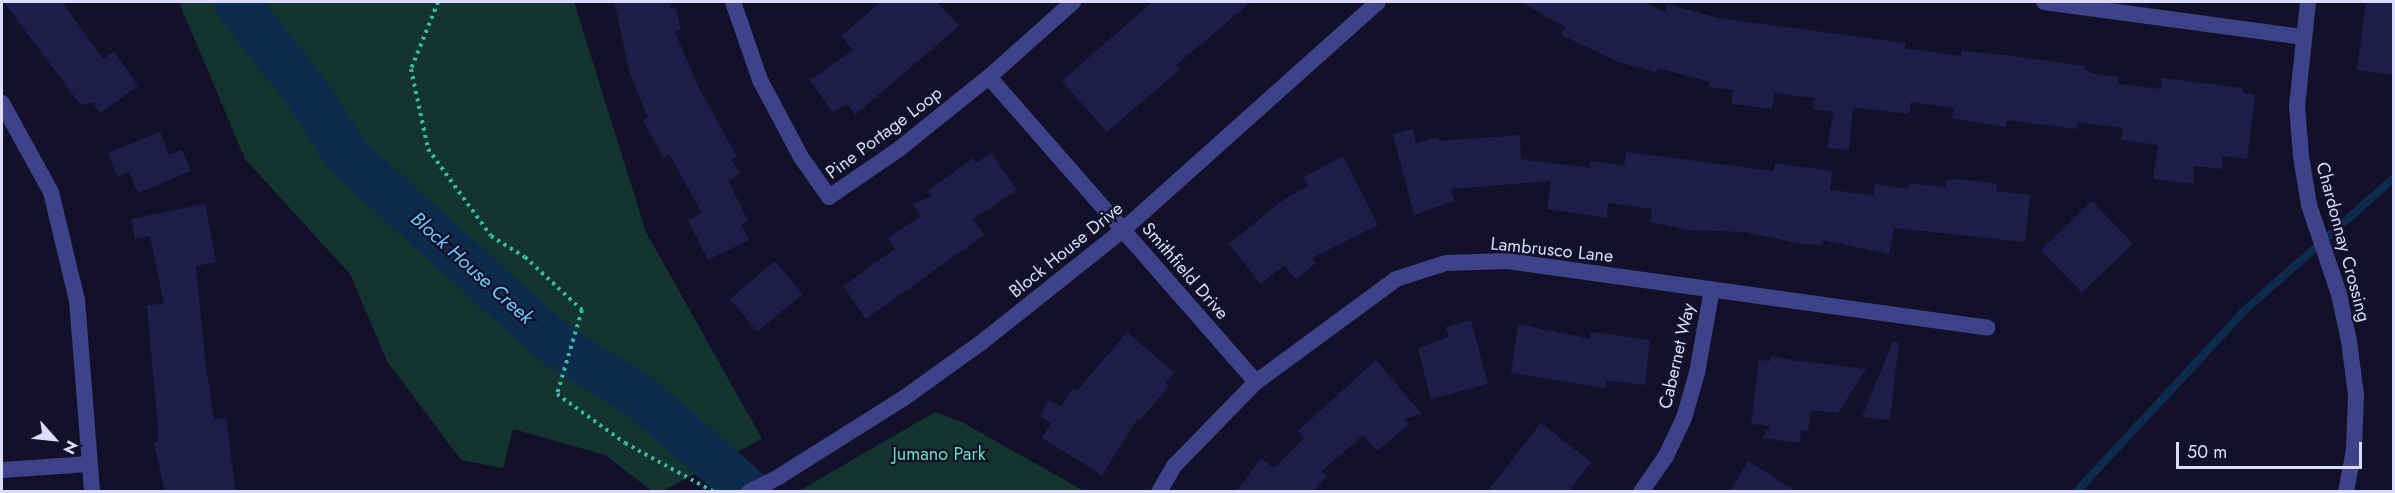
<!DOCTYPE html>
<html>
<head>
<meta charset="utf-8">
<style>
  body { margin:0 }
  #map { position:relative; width:2395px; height:493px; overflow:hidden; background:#13112a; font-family:Jost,sans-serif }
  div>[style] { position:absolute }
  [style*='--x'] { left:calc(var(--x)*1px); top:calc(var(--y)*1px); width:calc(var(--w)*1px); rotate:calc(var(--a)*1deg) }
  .green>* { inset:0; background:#143430 }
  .stream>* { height:8px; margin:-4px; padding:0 4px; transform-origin:4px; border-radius:4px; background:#0d2c4d }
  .river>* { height:45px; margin:-22.5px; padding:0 22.5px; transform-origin:22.5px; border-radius:22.5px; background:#0d2c4d }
  .building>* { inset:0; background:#211d4b; transform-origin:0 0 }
  .path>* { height:4px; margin-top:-2px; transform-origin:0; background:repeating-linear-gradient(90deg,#32bca4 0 3px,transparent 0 7.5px) }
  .minor>* { height:16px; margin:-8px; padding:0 8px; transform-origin:8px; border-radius:8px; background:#3d4289 }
  .tertiary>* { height:16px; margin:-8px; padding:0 8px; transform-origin:8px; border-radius:8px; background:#3d4289 }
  span { translate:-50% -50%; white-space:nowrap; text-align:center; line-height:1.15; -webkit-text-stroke:4.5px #13112a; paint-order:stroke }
  .street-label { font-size:18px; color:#dbdbff }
  .park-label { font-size:18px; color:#65e0b4 }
  .water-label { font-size:20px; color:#6acafe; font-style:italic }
  .frame { position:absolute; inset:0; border:3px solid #dbdbff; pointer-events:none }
  .north { position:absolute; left:24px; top:409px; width:60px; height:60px; -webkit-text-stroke:4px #13112a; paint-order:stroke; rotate:117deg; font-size:16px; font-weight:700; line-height:24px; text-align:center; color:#dbdbff }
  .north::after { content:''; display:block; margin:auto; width:21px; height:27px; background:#dbdbff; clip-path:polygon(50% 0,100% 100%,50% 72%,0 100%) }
  .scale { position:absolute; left:2176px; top:442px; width:186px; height:27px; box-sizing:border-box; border:3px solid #dbdbff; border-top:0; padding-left:8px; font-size:18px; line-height:21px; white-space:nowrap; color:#dbdbff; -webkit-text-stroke:4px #13112a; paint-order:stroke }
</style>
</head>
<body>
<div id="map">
  <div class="green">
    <i style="clip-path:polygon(179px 2px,574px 2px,646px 232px,762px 439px,662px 491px,652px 491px,605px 455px,513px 429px,503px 468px,461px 460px,387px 361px,350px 274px,245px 159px)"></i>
    <i style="clip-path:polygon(935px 412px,962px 422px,1084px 491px,799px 491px)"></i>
  </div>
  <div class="stream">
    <i style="--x:2076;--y:492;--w:247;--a:-47.1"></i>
    <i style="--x:2244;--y:311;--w:200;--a:-41.6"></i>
  </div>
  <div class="river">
    <i style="--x:236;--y:2;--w:124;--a:52.2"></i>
    <i style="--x:312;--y:100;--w:66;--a:58"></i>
    <i style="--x:347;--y:156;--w:280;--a:42.1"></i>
    <i style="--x:555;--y:344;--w:97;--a:31.6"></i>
    <i style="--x:638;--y:395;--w:148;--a:40.9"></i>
  </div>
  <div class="building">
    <i style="clip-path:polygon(4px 2px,62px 2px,103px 59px,114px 51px,138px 86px,100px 113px,93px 103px,80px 104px)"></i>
    <i style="clip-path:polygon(614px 2px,670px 2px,671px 9px,676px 8px,681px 30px,675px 32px,698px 86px,737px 157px,731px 159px,740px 174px,728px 180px,748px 221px,741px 224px,749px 240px,708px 260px,688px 220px,702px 213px,669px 154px,663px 157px,643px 120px,648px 117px,630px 74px)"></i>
    <i style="clip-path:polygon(881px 2px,937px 2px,959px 26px,855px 115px,847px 103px,833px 113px,810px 80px,853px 50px,841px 36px)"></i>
    <i style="clip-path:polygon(1152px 2px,1251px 2px,1176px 65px,1180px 69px,1107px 132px,1062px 81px)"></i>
    <i style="clip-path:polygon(1521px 2px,1644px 2px,1665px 12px,1667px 4px,1718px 18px,1906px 43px,1905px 48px,1917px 50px,1961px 56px,1961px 51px,2005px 55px,2085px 66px,2085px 70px,2095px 74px,2119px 77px,2118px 84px,2161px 89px,2162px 78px,2243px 88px,2243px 93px,2255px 95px,2247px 159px,2223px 156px,2222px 169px,2194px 166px,2193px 184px,2153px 179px,2158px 145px,2121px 140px,2123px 128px,2078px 122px,2077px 129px,2007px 120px,2006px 127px,1952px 118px,1954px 108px,1911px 102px,1909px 114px,1853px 107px,1849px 150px,1827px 148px,1833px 112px,1813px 109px,1814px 98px,1774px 93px,1772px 109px,1732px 104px,1733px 90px,1709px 87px,1710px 82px,1658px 68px,1656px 72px,1619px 62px,1561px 35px,1565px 27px)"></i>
    <i style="clip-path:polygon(2366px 2px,2394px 2px,2394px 75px,2357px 70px)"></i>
    <i style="clip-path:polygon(1413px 129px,1416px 143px,1439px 137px,1439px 141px,1520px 135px,1521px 159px,1589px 168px,1590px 161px,1624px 166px,1626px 152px,1774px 171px,1775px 163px,1832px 171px,1830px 190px,1874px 195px,1875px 184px,1909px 189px,1909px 183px,1945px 187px,1946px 180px,1960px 179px,1997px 184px,1996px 191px,2030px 195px,2025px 242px,1894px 228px,1889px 254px,1823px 240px,1822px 245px,1802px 244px,1744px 232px,1688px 230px,1650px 222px,1652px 209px,1608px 203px,1607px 218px,1547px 209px,1551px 181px,1451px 189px,1454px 201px,1414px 215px,1393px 134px)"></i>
    <i style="clip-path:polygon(160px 132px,169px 155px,182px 150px,191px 171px,138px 193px,129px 172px,117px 177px,108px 153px)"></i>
    <i style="clip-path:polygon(991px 153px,1017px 190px,973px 219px,984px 235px,866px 319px,843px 286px,895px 249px,888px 238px,921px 216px,913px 204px,932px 196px,928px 191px,973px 158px,976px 163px)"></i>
    <i style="clip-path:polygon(1343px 156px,1378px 225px,1312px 258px,1316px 263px,1296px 279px,1284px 265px,1261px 284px,1229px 244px,1283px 200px,1308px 186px,1304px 177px)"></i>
    <i style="left:2092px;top:201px;width:59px;height:71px;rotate:46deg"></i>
    <i style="clip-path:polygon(205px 204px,216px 262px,196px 266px,206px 366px,214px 420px,226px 418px,236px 492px,165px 492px,154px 442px,158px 442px,158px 428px,147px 305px,164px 304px,150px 236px,135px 239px,131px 219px)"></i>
    <i style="left:775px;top:261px;width:43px;height:59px;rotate:50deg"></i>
    <i style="clip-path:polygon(1471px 320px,1488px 384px,1431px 399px,1418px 348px,1449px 337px,1446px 327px)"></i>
    <i style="clip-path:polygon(1518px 324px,1590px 339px,1591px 332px,1650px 340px,1645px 385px,1613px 381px,1607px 381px,1606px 388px,1511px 373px)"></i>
    <i style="clip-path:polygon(1127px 332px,1174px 373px,1166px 383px,1169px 386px,1140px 420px,1138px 418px,1102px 475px,1042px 438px,1051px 423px,1040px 416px,1049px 400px,1061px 407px,1073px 388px,1077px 391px)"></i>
    <i style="clip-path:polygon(1893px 341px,1899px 343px,1890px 420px,1862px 417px)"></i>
    <i style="clip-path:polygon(1771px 356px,1791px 360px,1866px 369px,1838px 413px,1811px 410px,1808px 431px,1801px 430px,1800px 442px,1790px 442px,1762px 438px,1770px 426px,1751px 424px,1759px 360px,1771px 361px)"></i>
    <i style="clip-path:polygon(1376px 360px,1422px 414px,1404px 419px,1409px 424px,1377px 451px,1363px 435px,1322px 471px,1327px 477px,1311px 492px,1236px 492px,1261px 458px,1274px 468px,1304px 438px,1298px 431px)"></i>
    <i style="clip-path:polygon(1541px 423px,1591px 462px,1568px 492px,1487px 492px)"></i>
    <i style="clip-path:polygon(1748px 461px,1797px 492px,1730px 492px)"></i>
  </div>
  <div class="path">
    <i style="--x:438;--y:2;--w:72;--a:111.9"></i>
    <i style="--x:411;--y:69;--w:82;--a:78"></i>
    <i style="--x:428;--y:149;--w:107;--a:54.1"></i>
    <i style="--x:491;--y:236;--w:40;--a:32"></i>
    <i style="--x:525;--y:257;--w:78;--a:42.9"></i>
    <i style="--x:582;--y:310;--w:88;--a:106.6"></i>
    <i style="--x:557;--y:394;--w:84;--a:35.8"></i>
    <i style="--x:625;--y:443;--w:102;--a:28.8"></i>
  </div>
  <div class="minor">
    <i style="--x:733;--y:2;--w:83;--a:70.9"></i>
    <i style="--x:760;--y:80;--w:87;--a:62"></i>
    <i style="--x:801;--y:157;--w:49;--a:55"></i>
    <i style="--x:829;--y:197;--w:85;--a:-34.4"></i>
    <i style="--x:899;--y:149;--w:115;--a:-38.7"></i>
    <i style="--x:989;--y:77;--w:113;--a:-41.8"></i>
    <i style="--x:2044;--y:2;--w:261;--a:7.7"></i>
    <i style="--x:2308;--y:2;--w:105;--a:96"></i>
    <i style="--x:2297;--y:106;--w:50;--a:85.4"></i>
    <i style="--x:2301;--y:156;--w:50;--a:80.7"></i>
    <i style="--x:2309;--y:205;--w:94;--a:71.4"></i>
    <i style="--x:2339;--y:294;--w:48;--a:78"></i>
    <i style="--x:2349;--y:341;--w:54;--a:82.6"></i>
    <i style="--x:2356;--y:395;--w:55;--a:92.1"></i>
    <i style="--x:2354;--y:450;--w:43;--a:100.8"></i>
    <i style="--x:989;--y:77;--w:405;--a:48.8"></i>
    <i style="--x:2;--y:103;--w:102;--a:61.2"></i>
    <i style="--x:51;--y:192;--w:111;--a:76.5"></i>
    <i style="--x:77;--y:300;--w:193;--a:85.5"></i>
    <i style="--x:2;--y:470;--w:87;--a:-3.9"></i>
    <i style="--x:1159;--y:492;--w:30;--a:-60"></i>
    <i style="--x:1174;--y:466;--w:117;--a:-45.7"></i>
    <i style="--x:1256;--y:382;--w:174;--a:-36.3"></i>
    <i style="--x:1396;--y:279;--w:52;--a:-17.7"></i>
    <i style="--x:1446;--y:263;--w:61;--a:-1.9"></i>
    <i style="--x:1507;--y:261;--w:485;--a:7.9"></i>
    <i style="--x:1641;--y:492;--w:44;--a:-55.2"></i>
    <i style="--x:1666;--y:456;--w:42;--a:-64.7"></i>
    <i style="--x:1684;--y:418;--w:47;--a:-73.9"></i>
    <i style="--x:1697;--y:373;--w:85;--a:-79.9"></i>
  </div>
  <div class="tertiary">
    <i style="--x:749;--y:492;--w:35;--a:-27"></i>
    <i style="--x:780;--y:476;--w:146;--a:-32.2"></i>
    <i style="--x:904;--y:398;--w:96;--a:-35.7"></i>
    <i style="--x:982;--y:342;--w:180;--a:-38.5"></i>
    <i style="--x:1123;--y:230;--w:342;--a:-41.8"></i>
  </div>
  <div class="street-label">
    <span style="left:884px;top:133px;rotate:-37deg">Pine Portage Loop</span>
    <span style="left:2343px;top:242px;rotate:75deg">Chardonnay Crossing</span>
    <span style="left:1066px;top:250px;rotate:-39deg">Block House Drive</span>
    <span style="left:1552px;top:250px;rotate:6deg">Lambrusco Lane</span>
    <span style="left:1185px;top:271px;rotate:49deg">Smithfield Drive</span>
    <span style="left:1677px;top:356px;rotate:-77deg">Cabernet Way</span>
  </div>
  <div class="park-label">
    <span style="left:939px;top:454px">Jumano Park</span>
  </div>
  <div class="water-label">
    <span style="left:472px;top:268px;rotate:42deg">Block House Creek</span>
  </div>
  <div class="frame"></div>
  <div class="north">N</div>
  <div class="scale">50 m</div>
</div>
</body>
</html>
